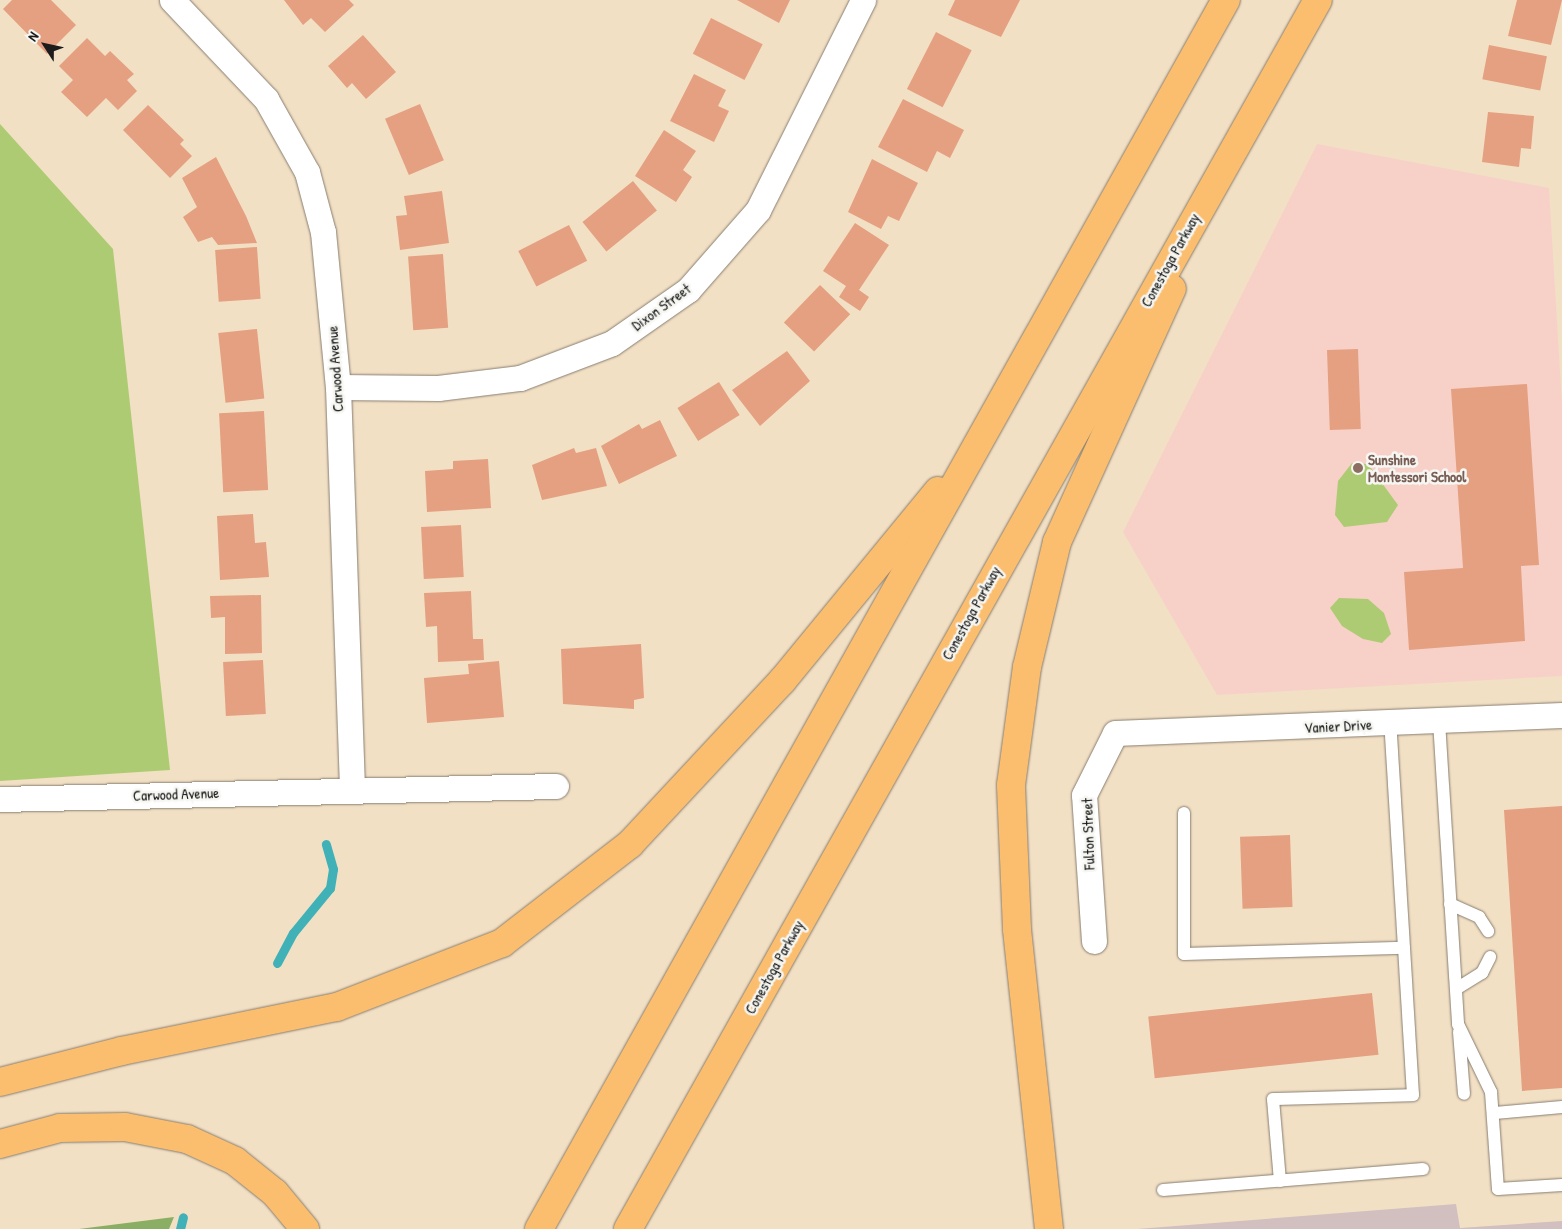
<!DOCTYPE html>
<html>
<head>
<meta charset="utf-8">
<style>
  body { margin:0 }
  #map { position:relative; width:1562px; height:1229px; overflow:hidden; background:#f2e0c5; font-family:"Patrick Hand",sans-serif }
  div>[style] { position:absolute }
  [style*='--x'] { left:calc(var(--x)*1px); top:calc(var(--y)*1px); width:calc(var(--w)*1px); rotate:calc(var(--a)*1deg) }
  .built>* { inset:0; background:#f7d1c8 }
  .industrial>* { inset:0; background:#d2bfc0 }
  .green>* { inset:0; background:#adcb72 }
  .forest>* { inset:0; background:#8aaf64 }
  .stream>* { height:9px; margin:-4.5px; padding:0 4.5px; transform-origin:4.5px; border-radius:4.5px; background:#40b1b7 }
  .building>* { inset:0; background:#e4a080; transform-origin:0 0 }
  .roads { filter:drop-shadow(0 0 1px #877e70) drop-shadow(0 0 1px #877e70) }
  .lane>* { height:12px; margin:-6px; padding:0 6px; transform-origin:6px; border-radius:6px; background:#fff }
  .street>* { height:25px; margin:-12.5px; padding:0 12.5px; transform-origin:12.5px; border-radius:12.5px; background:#fff }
  .highway>* { height:28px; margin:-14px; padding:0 14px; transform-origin:14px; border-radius:14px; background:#fbbd6e }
  .dots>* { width:14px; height:14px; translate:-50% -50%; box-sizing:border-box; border:2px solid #f6f6f2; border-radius:50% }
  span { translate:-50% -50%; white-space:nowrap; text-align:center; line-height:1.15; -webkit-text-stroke:5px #f6f6f2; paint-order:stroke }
  .street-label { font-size:15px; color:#1c1c1c }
  .education-label { font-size:15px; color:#785e54; font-weight:700 }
  .left { translate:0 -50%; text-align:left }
  .north { position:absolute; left:20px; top:20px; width:50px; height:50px; -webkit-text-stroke:4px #f6f6f2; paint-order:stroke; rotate:305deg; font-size:14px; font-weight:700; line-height:20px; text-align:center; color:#1c1c1c }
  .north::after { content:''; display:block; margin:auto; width:18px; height:22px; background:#1c1c1c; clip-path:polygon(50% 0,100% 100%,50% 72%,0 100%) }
</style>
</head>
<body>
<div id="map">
  <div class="built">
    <i style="clip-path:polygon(1317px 144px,1549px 188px,1562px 404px,1562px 676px,1217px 695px,1123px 532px)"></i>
  </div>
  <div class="industrial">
    <i style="clip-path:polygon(1456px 1204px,1460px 1228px,1562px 1221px,1562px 1229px,1137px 1229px)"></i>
  </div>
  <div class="green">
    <i style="clip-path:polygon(0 124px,113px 249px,170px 770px,0 781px)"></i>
    <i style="clip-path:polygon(1352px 463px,1368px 464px,1398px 505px,1387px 522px,1344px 527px,1335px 515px,1338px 481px)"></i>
    <i style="clip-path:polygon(1339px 598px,1368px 599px,1384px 613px,1391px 634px,1382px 643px,1363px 639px,1342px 626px,1330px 608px)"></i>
  </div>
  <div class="forest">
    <i style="clip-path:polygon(174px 1217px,169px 1229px,79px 1229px)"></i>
  </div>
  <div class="stream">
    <i style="--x:277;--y:963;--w:34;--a:-62"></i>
    <i style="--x:293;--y:933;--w:58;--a:-50.6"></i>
    <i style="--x:330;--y:888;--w:19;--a:-81"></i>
    <i style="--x:333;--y:869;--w:26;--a:-106"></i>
    <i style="--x:180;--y:1229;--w:12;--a:-76"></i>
  </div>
  <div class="building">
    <i style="clip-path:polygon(12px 0,51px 0,76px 25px,47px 54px,3px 9px)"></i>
    <i style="clip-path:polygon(284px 0,349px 0,354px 5px,325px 32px,311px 18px,303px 25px)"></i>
    <i style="clip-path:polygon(737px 0,790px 0,779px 23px)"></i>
    <i style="clip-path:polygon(955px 0,1020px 0,1001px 37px,948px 15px)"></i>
    <i style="clip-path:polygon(1517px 0,1562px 0,1551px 45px,1508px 36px)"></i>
    <i style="left:711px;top:18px;width:58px;height:40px;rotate:27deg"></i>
    <i style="left:936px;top:32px;width:40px;height:64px;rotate:27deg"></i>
    <i style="clip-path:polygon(363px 35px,396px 72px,366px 99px,352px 83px,347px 88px,328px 66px)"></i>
    <i style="clip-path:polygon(87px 38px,105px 56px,110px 51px,134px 74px,127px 80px,137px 91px,118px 110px,106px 98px,87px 117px,61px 92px,73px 80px,59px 66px)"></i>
    <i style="left:1489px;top:45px;width:59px;height:35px;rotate:11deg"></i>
    <i style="clip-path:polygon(694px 74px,726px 90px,718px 106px,729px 111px,714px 142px,670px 121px)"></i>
    <i style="clip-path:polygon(903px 99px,964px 130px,950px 158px,937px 151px,927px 172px,878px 147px)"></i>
    <i style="left:420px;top:104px;width:61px;height:38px;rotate:67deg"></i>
    <i style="clip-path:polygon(148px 105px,184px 140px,180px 144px,192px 156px,170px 178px,123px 130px)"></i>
    <i style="clip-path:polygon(1488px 112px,1534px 116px,1531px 149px,1521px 148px,1519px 167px,1482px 162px)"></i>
    <i style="clip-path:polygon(664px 130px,696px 151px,683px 170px,692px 177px,676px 202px,635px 176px)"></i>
    <i style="clip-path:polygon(216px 157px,246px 216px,257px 243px,218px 245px,212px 237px,198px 242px,183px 217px,197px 207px,182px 178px)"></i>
    <i style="clip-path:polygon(872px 159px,918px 183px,899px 221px,888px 216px,881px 229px,848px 212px)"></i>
    <i style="left:633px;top:181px;width:38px;height:65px;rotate:51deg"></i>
    <i style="clip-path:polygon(442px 191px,449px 243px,400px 250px,396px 216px,407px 215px,404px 196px)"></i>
    <i style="clip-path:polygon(855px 223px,889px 245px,859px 290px,869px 297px,860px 311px,839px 297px,846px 286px,823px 271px)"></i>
    <i style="left:569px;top:225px;width:40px;height:57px;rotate:63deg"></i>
    <i style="left:257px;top:247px;width:52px;height:42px;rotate:86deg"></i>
    <i style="left:443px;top:254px;width:74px;height:35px;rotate:86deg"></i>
    <i style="left:820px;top:285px;width:42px;height:52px;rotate:44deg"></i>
    <i style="left:257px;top:329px;width:70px;height:39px;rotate:84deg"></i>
    <i style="left:1358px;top:349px;width:80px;height:31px;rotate:88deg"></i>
    <i style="clip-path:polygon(787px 351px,810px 381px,760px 426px,732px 390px)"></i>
    <i style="left:719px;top:382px;width:39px;height:49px;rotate:58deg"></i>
    <i style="clip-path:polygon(1527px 384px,1539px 565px,1521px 566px,1525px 641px,1409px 650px,1404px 572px,1463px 568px,1451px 389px)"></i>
    <i style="left:264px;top:411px;width:79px;height:45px;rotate:87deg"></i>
    <i style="clip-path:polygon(660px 420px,677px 456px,619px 484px,601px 446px,639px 424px,642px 429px)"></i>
    <i style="clip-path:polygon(574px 448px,576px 453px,596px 448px,607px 486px,542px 500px,532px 465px)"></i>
    <i style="clip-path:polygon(488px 459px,491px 508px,427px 512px,425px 471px,453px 469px,453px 461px)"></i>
    <i style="clip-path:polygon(253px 514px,255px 543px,266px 542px,269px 577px,220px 580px,217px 516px)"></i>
    <i style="left:461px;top:525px;width:52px;height:40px;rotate:87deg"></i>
    <i style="clip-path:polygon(471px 591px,473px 639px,483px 639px,484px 660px,438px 662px,437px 626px,426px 627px,424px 593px)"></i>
    <i style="clip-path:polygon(261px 595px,262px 653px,225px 654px,225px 617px,211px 618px,210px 596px)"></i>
    <i style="clip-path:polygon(641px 644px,644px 698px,634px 700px,634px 709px,563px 704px,561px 649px)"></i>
    <i style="left:263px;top:660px;width:54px;height:40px;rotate:87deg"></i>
    <i style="clip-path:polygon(499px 661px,504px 717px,427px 723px,424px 678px,469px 674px,468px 664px)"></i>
    <i style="clip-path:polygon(1562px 806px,1562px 1088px,1522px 1091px,1504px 810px)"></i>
    <i style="left:1290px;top:835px;width:72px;height:50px;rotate:88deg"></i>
    <i style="left:1372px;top:993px;width:62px;height:225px;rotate:84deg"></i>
  </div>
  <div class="roads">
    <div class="lane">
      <i style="--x:1439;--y:721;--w:304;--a:86.4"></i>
      <i style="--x:1458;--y:1024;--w:76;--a:64.1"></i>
      <i style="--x:1491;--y:1092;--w:97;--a:85.9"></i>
      <i style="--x:1498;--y:1189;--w:64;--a:-3.6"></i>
      <i style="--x:1184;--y:813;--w:141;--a:90"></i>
      <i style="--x:1184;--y:954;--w:220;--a:-1.6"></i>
      <i style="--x:1450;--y:904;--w:32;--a:24"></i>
      <i style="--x:1479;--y:917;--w:17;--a:57"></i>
      <i style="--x:1456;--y:989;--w:31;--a:-32"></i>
      <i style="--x:1482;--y:973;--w:18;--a:-63"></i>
      <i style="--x:1459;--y:1032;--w:62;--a:85.4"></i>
      <i style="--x:1495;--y:1113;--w:67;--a:-5.1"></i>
      <i style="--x:1280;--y:1181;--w:82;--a:-94.9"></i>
      <i style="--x:1273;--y:1099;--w:140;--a:-1.6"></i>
      <i style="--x:1413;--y:1095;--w:373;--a:-93.5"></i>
      <i style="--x:1163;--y:1190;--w:261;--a:-4.6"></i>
    </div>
    <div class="street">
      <i style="--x:172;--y:0;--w:137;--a:46.5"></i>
      <i style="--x:266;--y:99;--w:84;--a:60.7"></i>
      <i style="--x:307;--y:172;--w:62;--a:75.1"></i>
      <i style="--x:323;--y:232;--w:156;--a:84.5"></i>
      <i style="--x:338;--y:387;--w:401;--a:88"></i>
      <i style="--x:338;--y:387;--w:100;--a:0.6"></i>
      <i style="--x:438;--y:388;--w:83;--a:-7"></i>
      <i style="--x:520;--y:378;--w:98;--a:-20.8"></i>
      <i style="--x:612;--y:343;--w:93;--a:-34.9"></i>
      <i style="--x:688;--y:290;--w:106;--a:-48.8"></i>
      <i style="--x:758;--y:210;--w:235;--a:-63.4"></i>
      <i style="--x:0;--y:799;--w:556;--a:-1.34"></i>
      <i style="--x:1094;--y:941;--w:146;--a:-93.9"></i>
      <i style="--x:1084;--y:795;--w:69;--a:-63.4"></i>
      <i style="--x:1115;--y:733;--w:447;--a:-2.3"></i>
    </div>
    <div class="highway">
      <i style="--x:0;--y:1082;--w:126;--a:-14.3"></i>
      <i style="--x:122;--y:1051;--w:219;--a:-11.6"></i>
      <i style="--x:337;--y:1007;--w:177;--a:-21.2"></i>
      <i style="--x:502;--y:943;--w:162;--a:-37.7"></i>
      <i style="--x:630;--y:844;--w:223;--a:-47"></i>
      <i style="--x:782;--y:681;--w:246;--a:-50.6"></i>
      <i style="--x:0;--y:1144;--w:62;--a:-14.9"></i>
      <i style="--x:60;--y:1128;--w:65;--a:-0.9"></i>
      <i style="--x:125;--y:1127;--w:63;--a:11"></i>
      <i style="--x:187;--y:1139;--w:53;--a:24.6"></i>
      <i style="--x:235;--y:1161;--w:51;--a:38.7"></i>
      <i style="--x:275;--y:1193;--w:47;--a:50.2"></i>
      <i style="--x:539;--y:1229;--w:1408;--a:-60.8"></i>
      <i style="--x:628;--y:1229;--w:1409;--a:-60.69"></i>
      <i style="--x:1049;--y:1229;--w:302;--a:-96.1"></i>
      <i style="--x:1017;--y:929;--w:144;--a:-92.4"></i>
      <i style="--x:1011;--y:785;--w:119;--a:-82.3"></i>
      <i style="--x:1027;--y:667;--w:129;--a:-76.5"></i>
      <i style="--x:1057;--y:542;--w:278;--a:-65.6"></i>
    </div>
  </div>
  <div class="dots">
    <i style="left:1358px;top:468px;background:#8d6e63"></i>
  </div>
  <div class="street-label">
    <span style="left:1170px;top:260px;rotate:-61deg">Conestoga Parkway</span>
    <span style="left:661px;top:307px;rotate:-36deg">Dixon Street</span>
    <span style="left:335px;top:369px;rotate:-94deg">Carwood Avenue</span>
    <span style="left:971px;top:613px;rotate:-61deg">Conestoga Parkway</span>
    <span style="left:1338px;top:726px;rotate:-3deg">Vanier Drive</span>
    <span style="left:176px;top:794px;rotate:-2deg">Carwood Avenue</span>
    <span style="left:1088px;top:834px;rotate:-92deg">Fulton Street</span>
    <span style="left:774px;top:967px;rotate:-61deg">Conestoga Parkway</span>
  </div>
  <div class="education-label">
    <span class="left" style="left:1368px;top:468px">Sunshine<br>Montessori School</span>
  </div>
  <div class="north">N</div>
</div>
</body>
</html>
